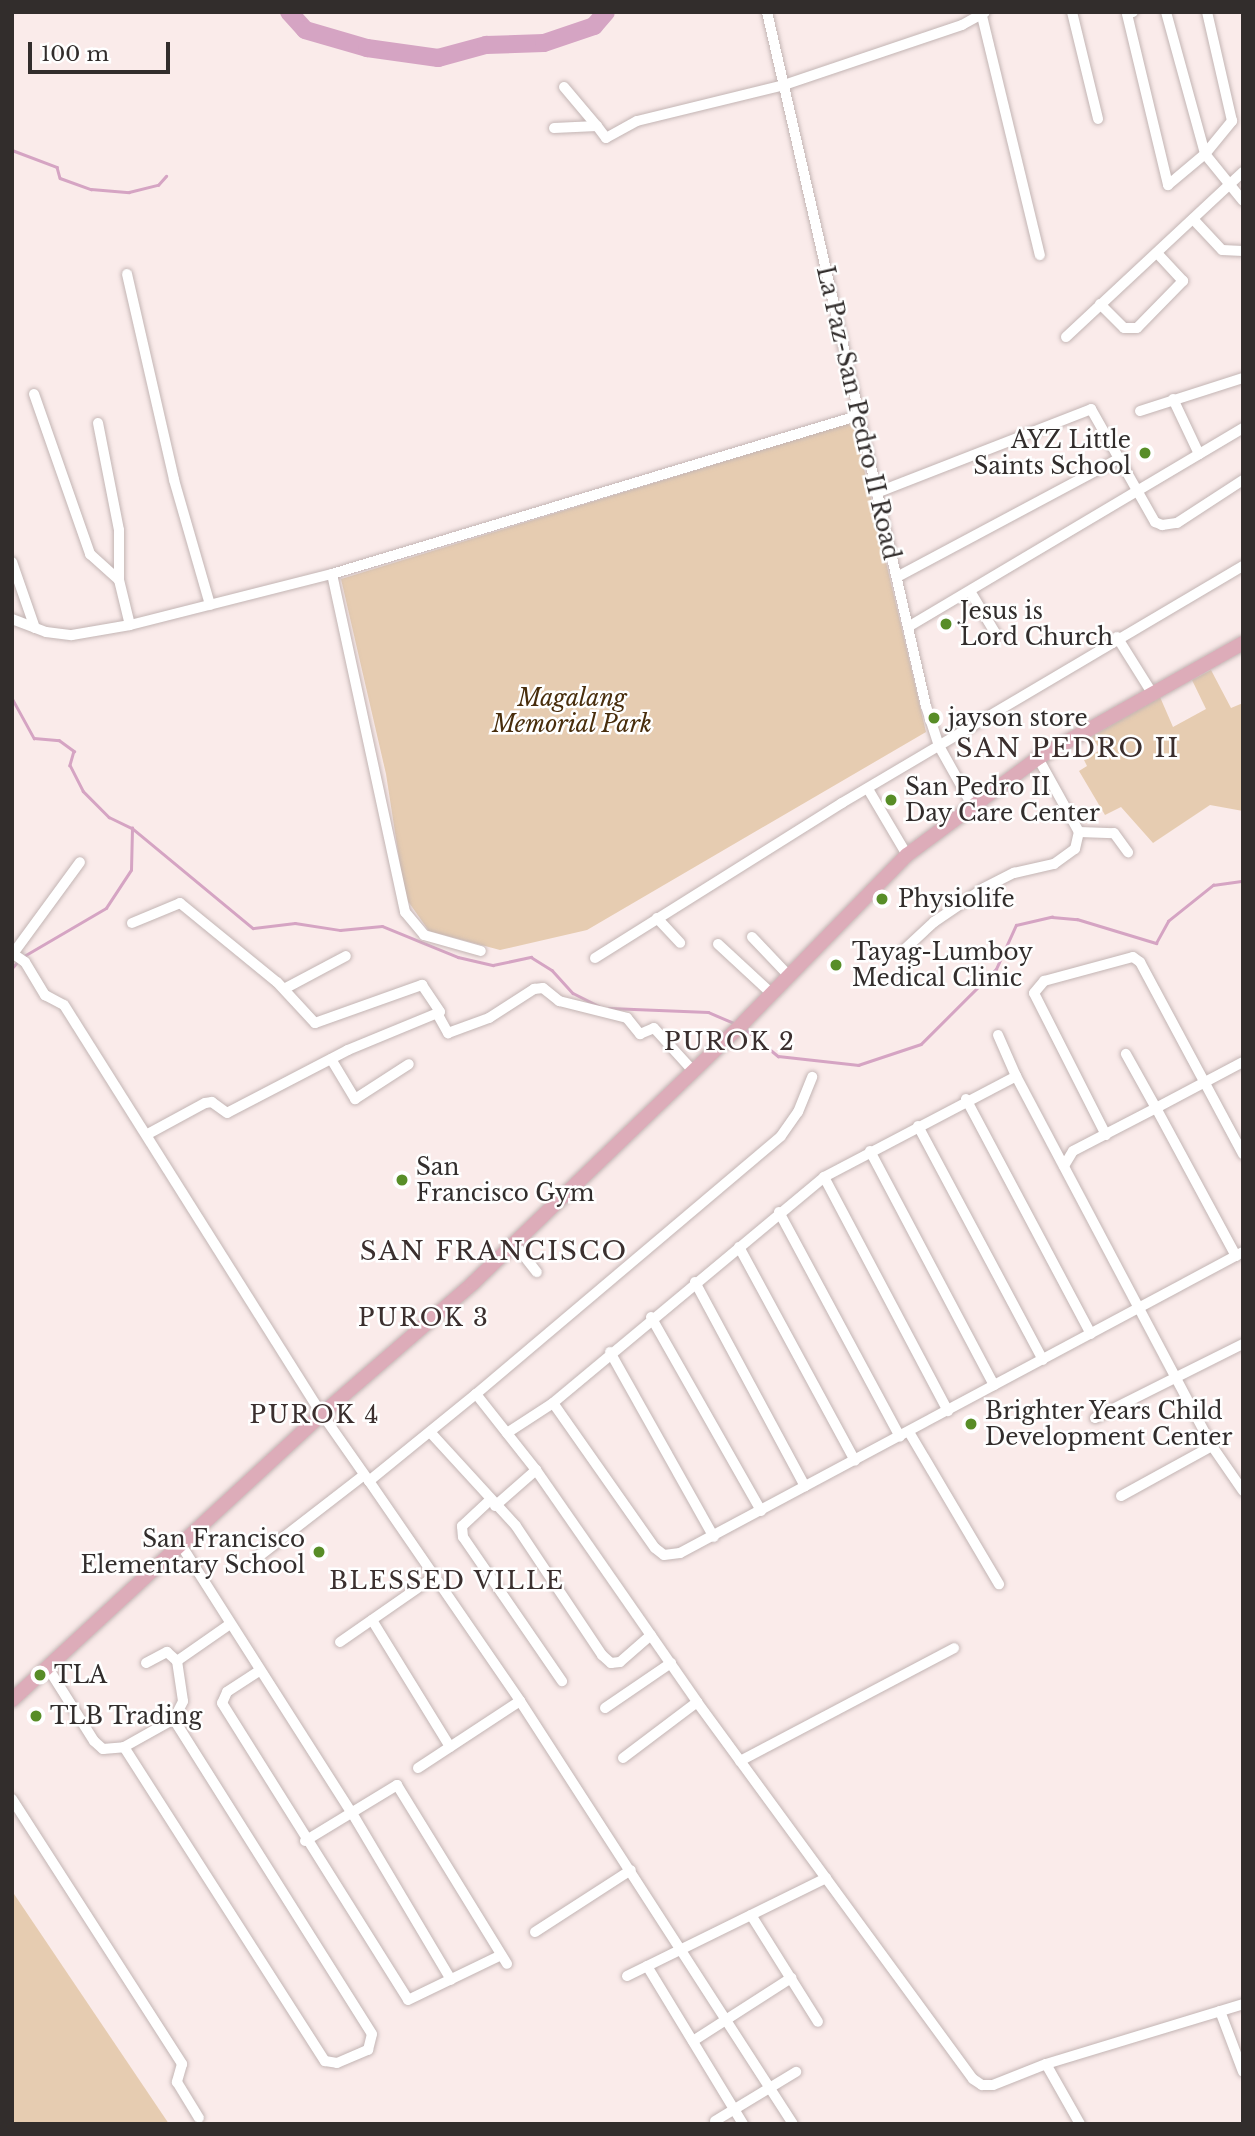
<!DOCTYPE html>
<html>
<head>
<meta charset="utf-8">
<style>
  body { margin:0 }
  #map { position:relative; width:1255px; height:2136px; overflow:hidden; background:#faebea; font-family:"Libre Baskerville",serif }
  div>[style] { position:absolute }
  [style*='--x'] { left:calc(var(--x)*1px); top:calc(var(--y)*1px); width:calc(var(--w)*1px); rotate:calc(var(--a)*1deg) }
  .green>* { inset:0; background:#e6ccb1 }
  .stream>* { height:2.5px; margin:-1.25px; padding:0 1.25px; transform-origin:1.25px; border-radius:1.25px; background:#d5a4c3 }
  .river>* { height:18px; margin:-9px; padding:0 9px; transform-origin:9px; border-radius:9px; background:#d5a4c3 }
  .roads { filter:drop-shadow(0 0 2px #c3b5b4) drop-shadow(0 0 2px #c3b5b4) }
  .minor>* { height:10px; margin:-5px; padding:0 5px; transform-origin:5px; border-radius:5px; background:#fff }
  .major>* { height:14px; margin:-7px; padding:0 7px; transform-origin:7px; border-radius:7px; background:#ddacb9 }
  .dots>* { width:19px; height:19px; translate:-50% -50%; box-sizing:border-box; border:4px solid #fff; border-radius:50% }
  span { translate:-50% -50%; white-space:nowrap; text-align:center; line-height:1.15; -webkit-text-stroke:5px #fff; paint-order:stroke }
  .street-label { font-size:23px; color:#322d2c }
  .poi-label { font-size:23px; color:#322d2c }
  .right { translate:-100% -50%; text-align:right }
  .left { translate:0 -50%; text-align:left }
  .park-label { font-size:23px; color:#482d0c; font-style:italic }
  .neighbourhood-label { font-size:24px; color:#3b2f2e; letter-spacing:2px }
  .quarter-label { font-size:26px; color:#3b2f2e; letter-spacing:2px }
  .frame { position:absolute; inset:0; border:14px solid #322d2c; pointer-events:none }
  .scale { position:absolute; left:28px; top:42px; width:142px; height:32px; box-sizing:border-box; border:4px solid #322d2c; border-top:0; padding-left:9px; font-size:21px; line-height:24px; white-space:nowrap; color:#322d2c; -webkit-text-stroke:5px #fff; paint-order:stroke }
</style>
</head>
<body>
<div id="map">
  <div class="green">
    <i style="clip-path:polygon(853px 422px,926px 732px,587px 930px,500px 950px,429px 931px,405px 897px,386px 774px,341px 579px)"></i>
    <i style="clip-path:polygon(1211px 670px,1231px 708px,1243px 703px,1243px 811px,1210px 805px,1153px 843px,1121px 807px,1105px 815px,1079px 771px,1087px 766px,1084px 760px,1100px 750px,1092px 736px,1160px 697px,1173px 727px,1206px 709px,1192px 680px)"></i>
    <i style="clip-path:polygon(12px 1891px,169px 2124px,12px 2124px)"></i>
  </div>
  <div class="stream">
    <i style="--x:12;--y:150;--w:48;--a:20.7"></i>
    <i style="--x:57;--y:167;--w:11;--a:75"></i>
    <i style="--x:60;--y:178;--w:33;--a:20"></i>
    <i style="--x:91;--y:189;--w:38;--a:5"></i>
    <i style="--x:129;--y:192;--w:30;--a:-14"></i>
    <i style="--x:158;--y:185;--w:12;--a:-48"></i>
    <i style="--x:12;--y:698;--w:46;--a:61.2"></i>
    <i style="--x:34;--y:738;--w:25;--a:5"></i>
    <i style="--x:59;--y:740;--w:19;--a:36"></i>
    <i style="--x:74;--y:751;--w:15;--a:106"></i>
    <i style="--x:70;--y:765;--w:29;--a:63"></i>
    <i style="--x:83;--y:791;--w:37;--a:45"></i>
    <i style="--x:109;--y:817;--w:25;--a:26"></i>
    <i style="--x:132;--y:828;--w:157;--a:39.6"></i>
    <i style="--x:253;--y:928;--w:42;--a:-6.8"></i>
    <i style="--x:295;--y:923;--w:46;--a:8.8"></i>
    <i style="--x:340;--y:930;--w:42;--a:-5.4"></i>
    <i style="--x:382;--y:926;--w:82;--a:22.2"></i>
    <i style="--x:458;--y:957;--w:36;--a:13"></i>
    <i style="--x:493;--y:965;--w:39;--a:-12"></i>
    <i style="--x:531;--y:957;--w:25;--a:32"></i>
    <i style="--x:552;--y:970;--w:31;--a:48"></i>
    <i style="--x:573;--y:993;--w:29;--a:27"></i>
    <i style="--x:24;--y:956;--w:95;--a:-30.3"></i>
    <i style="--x:106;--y:908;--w:45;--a:-56.7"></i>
    <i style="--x:131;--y:870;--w:42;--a:-88.6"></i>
    <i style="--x:12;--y:968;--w:11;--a:-49"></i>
    <i style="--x:609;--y:1008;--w:99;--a:2.3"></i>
    <i style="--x:708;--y:1012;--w:30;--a:23"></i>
    <i style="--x:745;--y:1029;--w:43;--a:39.3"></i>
    <i style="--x:778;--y:1056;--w:81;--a:6.4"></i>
    <i style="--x:858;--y:1065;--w:66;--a:-18.4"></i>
    <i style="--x:921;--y:1044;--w:106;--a:-45"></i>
    <i style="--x:996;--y:969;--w:48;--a:-65.6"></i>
    <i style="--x:1016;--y:925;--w:37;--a:-13"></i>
    <i style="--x:1052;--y:917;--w:25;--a:5"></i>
    <i style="--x:1077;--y:919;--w:83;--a:16.9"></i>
    <i style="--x:1156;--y:943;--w:25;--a:-61"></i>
    <i style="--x:1168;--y:921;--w:58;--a:-38.7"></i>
    <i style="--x:1213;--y:885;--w:30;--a:-8"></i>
  </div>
  <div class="river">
    <i style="--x:289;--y:12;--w:24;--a:48"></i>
    <i style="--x:305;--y:30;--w:65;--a:16.2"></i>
    <i style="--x:367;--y:48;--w:72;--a:8"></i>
    <i style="--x:438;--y:58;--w:50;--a:-15.2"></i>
    <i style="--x:486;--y:45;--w:58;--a:-2"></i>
    <i style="--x:544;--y:43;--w:53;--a:-18.8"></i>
    <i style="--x:594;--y:26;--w:18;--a:-49"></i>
  </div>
  <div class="roads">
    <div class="minor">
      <i style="--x:767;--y:12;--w:712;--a:77.1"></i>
      <i style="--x:926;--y:706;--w:42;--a:72"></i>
      <i style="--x:939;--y:746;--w:68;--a:60.8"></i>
      <i style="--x:1072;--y:12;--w:110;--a:76.3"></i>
      <i style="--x:1133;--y:12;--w:6;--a:162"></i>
      <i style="--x:1127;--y:14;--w:176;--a:76.5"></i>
      <i style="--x:1168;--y:185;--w:48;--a:-40"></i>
      <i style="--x:1205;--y:154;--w:43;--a:-50.7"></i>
      <i style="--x:1232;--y:121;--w:112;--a:-102.9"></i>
      <i style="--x:1166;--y:12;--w:147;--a:74.6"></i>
      <i style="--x:1205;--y:154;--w:60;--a:51"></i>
      <i style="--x:982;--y:16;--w:246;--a:76.4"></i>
      <i style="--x:564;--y:87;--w:51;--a:49.8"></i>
      <i style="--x:554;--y:128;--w:43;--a:-2.7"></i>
      <i style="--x:597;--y:126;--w:15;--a:53"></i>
      <i style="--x:606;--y:138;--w:35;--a:-29"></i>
      <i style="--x:637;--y:121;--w:148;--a:-13.7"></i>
      <i style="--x:781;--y:86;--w:191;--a:-18.6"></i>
      <i style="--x:962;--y:25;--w:26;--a:-29"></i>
      <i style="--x:1193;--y:219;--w:42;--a:46.9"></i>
      <i style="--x:1222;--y:250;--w:21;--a:3"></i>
      <i style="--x:127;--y:274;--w:211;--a:77.1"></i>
      <i style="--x:174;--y:480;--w:130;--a:73.9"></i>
      <i style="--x:1100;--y:304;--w:34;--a:45"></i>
      <i style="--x:1124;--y:328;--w:13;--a:0"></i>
      <i style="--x:1137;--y:328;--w:66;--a:-45.6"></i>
      <i style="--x:1183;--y:281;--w:38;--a:-133"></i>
      <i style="--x:1066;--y:337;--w:242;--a:-43"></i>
      <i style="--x:34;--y:394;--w:170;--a:70.7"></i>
      <i style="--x:90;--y:554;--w:39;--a:42"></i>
      <i style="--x:1173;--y:399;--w:61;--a:64.7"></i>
      <i style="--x:1140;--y:411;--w:108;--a:-17.8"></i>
      <i style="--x:98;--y:423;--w:109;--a:78.9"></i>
      <i style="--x:119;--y:530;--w:50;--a:90"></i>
      <i style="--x:119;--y:580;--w:46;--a:76.3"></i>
      <i style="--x:876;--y:493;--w:231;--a:-21.3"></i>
      <i style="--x:1091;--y:409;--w:130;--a:60.5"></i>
      <i style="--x:1155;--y:522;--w:8;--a:23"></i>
      <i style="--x:1162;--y:525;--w:15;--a:-8"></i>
      <i style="--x:1177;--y:523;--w:79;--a:-33.1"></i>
      <i style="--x:12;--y:562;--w:70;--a:70.8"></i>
      <i style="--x:332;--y:574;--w:346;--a:77.8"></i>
      <i style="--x:405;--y:912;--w:30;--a:50"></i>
      <i style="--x:424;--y:935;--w:59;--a:15.7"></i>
      <i style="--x:897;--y:577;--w:253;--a:-28.1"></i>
      <i style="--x:970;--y:591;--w:52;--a:59"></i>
      <i style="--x:12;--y:619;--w:36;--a:21"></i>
      <i style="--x:46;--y:632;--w:26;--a:7"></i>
      <i style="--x:72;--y:635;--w:59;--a:-9.8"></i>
      <i style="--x:130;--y:625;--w:208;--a:-14.2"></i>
      <i style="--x:332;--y:574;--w:548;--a:-16.75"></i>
      <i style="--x:908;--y:627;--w:390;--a:-30.7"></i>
      <i style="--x:1117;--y:637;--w:66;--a:58"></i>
      <i style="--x:868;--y:789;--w:77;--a:59.4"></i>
      <i style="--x:1079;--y:832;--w:35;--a:2"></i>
      <i style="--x:1114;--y:833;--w:24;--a:54"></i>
      <i style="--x:657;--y:918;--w:34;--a:47"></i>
      <i style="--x:132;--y:923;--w:52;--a:-22.6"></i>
      <i style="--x:180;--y:903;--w:125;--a:39.2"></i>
      <i style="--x:277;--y:982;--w:56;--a:47.2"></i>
      <i style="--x:315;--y:1023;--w:114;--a:-19.6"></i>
      <i style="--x:422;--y:985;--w:32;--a:56"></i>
      <i style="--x:440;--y:1012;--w:100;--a:157.6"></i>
      <i style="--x:348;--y:1050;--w:136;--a:152.5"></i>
      <i style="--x:227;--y:1113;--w:19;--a:-144"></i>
      <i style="--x:212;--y:1102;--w:7;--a:172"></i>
      <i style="--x:205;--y:1103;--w:65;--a:151.5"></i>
      <i style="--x:752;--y:937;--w:54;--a:46.5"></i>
      <i style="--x:718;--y:944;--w:74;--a:42.8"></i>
      <i style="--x:905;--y:949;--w:40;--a:-43"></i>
      <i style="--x:934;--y:922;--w:60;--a:-34.2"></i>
      <i style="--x:984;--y:888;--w:34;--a:-27"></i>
      <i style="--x:1014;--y:873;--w:41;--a:-12.7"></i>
      <i style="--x:1054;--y:864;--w:26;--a:-36"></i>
      <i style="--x:1075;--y:849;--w:17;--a:-77"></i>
      <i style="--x:1079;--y:832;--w:85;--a:-119"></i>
      <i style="--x:12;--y:953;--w:16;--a:35"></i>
      <i style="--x:25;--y:962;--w:39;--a:59"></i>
      <i style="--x:45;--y:995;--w:21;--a:28"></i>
      <i style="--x:64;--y:1005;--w:484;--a:57.8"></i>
      <i style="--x:322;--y:1414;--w:82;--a:55"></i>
      <i style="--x:369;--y:1481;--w:138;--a:-39.1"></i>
      <i style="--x:476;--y:1394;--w:97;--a:51.7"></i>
      <i style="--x:536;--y:1470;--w:282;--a:55.2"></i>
      <i style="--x:697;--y:1702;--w:467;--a:53.8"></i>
      <i style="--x:973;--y:2079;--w:11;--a:34"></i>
      <i style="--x:982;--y:2085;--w:11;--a:0"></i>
      <i style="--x:993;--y:2085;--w:57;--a:-21.6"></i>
      <i style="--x:1046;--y:2064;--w:206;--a:-16.9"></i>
      <i style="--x:12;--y:955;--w:115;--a:-53.8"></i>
      <i style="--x:595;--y:958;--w:292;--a:-32.1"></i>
      <i style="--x:842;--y:803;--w:466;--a:-30.6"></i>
      <i style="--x:284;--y:989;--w:70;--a:-28"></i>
      <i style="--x:438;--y:1015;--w:21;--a:61"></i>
      <i style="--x:448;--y:1033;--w:44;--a:-20.1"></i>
      <i style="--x:489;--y:1018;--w:54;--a:-32.8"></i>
      <i style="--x:534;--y:989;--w:9;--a:-6"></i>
      <i style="--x:543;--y:988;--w:21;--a:39"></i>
      <i style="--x:559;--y:1001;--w:70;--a:14"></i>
      <i style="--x:627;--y:1018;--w:21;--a:51"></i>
      <i style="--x:640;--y:1034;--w:15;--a:-23"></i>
      <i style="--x:654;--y:1028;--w:58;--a:47.8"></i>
      <i style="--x:998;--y:1035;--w:45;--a:66.3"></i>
      <i style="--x:331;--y:1059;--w:47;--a:59"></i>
      <i style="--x:355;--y:1099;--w:64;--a:-32.9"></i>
      <i style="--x:966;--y:1099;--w:266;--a:62"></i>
      <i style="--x:918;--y:1126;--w:265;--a:61.9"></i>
      <i style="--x:1106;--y:1135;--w:159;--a:-116.9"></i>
      <i style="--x:1034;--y:993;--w:16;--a:-50"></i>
      <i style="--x:1044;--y:981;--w:92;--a:-15.1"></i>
      <i style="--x:1133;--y:957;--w:9;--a:36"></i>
      <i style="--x:1140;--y:962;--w:218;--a:61.8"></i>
      <i style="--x:870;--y:1151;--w:265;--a:62.1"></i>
      <i style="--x:1064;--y:1166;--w:17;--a:-59"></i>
      <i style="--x:1073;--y:1151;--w:93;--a:-27.4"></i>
      <i style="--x:1156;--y:1108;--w:62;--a:-119.1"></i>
      <i style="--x:824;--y:1177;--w:265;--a:62.1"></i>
      <i style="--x:779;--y:1212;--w:255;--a:61.7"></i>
      <i style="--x:514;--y:1243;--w:37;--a:52"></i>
      <i style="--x:739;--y:1247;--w:243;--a:61.5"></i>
      <i style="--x:1236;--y:1256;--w:168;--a:-118.4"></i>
      <i style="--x:1156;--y:1108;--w:98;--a:-27.9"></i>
      <i style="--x:695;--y:1282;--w:232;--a:61.7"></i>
      <i style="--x:651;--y:1317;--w:223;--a:60.4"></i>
      <i style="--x:610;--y:1352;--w:212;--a:60.7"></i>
      <i style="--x:476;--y:1394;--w:399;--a:-40.2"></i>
      <i style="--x:781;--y:1136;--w:29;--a:-55"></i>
      <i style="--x:798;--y:1112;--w:38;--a:-68"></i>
      <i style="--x:553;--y:1403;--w:177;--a:54.9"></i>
      <i style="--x:655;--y:1548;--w:11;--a:38"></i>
      <i style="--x:664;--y:1555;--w:16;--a:-7"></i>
      <i style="--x:680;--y:1553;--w:638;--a:-28.13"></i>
      <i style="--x:1095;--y:1418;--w:165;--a:-26.6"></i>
      <i style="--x:430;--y:1432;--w:127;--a:47.5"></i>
      <i style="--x:516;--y:1526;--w:155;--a:56.3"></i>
      <i style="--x:602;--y:1655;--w:12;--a:42"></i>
      <i style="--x:611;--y:1663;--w:9;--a:-6"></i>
      <i style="--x:620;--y:1662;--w:41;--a:-41.1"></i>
      <i style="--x:909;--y:1432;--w:177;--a:59.4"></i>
      <i style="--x:507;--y:1433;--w:55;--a:-33.1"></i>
      <i style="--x:553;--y:1403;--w:353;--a:-39.8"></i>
      <i style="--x:824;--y:1177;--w:217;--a:-27.7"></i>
      <i style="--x:1016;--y:1076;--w:419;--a:62.1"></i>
      <i style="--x:1212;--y:1446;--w:55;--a:55.4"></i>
      <i style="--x:369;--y:1481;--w:267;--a:55.5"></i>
      <i style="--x:520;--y:1701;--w:503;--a:57.16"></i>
      <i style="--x:1121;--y:1496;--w:104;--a:-28.8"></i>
      <i style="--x:489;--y:1501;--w:37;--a:137"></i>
      <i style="--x:462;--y:1526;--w:11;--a:85"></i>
      <i style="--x:463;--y:1537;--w:175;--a:55.5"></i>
      <i style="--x:495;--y:1506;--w:55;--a:-41.3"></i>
      <i style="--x:181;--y:1545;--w:318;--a:57.5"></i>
      <i style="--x:352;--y:1813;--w:194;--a:59.3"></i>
      <i style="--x:258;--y:1557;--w:134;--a:-37.7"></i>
      <i style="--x:372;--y:1620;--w:149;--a:58.4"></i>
      <i style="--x:340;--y:1642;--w:112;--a:-34.8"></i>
      <i style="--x:146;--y:1663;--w:24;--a:-28"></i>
      <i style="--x:167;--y:1652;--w:13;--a:42"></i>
      <i style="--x:48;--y:1668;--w:86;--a:57.8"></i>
      <i style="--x:94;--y:1741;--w:12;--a:42"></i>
      <i style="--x:103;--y:1749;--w:21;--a:-5"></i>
      <i style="--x:124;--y:1747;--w:57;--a:-29.2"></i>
      <i style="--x:174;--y:1719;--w:20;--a:-63"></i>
      <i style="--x:183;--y:1701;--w:40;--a:-98.5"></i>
      <i style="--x:177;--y:1661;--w:65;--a:-34.9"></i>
      <i style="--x:259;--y:1671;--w:38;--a:147"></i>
      <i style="--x:227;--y:1692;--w:12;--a:114"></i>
      <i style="--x:222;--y:1703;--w:350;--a:57.9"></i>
      <i style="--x:408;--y:2000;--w:103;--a:-25.8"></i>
      <i style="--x:605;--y:1708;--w:80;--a:-34.3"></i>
      <i style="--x:124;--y:1747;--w:373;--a:57.4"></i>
      <i style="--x:325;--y:2061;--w:12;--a:9"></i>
      <i style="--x:337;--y:2063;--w:34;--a:-23"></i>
      <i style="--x:368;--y:2050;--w:16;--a:-76"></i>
      <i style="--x:372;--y:2034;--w:372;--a:-122.2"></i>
      <i style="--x:623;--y:1758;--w:93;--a:-37.1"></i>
      <i style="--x:740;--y:1761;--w:242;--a:-27.8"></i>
      <i style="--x:418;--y:1768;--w:122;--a:-33.3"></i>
      <i style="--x:12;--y:1799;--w:315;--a:57.3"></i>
      <i style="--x:182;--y:2064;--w:19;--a:106"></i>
      <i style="--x:177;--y:2082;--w:42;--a:58.6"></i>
      <i style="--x:305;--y:1841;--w:108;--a:-31.3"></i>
      <i style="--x:397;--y:1785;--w:210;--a:58.4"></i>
      <i style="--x:751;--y:1915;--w:126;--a:57.9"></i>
      <i style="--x:535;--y:1932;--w:114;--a:-32.9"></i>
      <i style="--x:647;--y:1966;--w:185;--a:58.7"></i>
      <i style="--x:627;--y:1976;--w:222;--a:-26.2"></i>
      <i style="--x:1220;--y:2011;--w:65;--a:69.3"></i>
      <i style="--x:693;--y:2041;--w:117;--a:-32.7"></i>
      <i style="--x:1046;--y:2064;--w:69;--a:60.5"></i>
      <i style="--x:715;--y:2121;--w:95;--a:-31.2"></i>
    </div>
    <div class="major">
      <i style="--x:12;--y:1700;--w:422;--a:-42.7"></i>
      <i style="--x:322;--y:1414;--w:200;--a:-40.9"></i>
      <i style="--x:473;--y:1283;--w:376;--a:-43.9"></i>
      <i style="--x:744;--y:1022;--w:233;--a:-45.7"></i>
      <i style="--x:907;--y:855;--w:163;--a:-36.5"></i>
      <i style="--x:1038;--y:758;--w:235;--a:-29.3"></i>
    </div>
  </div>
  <div class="dots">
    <i style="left:1145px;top:453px;background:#588d27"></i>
    <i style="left:946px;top:624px;background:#588d27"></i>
    <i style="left:934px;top:718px;background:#588d27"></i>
    <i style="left:891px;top:800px;background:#588d27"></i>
    <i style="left:882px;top:899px;background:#588d27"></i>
    <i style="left:836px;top:965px;background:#588d27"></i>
    <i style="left:402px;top:1180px;background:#588d27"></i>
    <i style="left:971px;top:1424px;background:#588d27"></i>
    <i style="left:319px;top:1552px;background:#588d27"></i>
    <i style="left:40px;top:1675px;background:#588d27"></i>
    <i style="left:36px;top:1716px;background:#588d27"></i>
  </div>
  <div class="street-label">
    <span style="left:858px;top:413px;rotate:77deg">La Paz-San Pedro II Road</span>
  </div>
  <div class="poi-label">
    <span class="right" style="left:1131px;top:453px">AYZ Little<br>Saints School</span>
    <span class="left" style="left:960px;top:624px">Jesus is<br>Lord Church</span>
    <span class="left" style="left:948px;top:718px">jayson store</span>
    <span class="left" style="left:905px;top:800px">San Pedro II<br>Day Care Center</span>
    <span class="left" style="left:898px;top:899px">Physiolife</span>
    <span class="left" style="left:852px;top:965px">Tayag-Lumboy<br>Medical Clinic</span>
    <span class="left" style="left:416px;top:1180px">San<br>Francisco Gym</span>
    <span class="left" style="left:985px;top:1424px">Brighter Years Child<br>Development Center</span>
    <span class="right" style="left:305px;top:1552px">San Francisco<br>Elementary School</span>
    <span class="left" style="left:54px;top:1675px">TLA</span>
    <span class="left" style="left:50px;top:1716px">TLB Trading</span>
  </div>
  <div class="park-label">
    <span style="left:572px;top:711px">Magalang<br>Memorial Park</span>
  </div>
  <div class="neighbourhood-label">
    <span style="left:730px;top:1042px">PUROK 2</span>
    <span style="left:424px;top:1318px">PUROK 3</span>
    <span style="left:315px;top:1415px">PUROK 4</span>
    <span style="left:447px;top:1581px">BLESSED VILLE</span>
  </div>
  <div class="quarter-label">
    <span style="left:1068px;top:749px">SAN PEDRO II</span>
    <span style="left:494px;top:1252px">SAN FRANCISCO</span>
  </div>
  <div class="frame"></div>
  <div class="scale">100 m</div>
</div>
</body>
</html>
